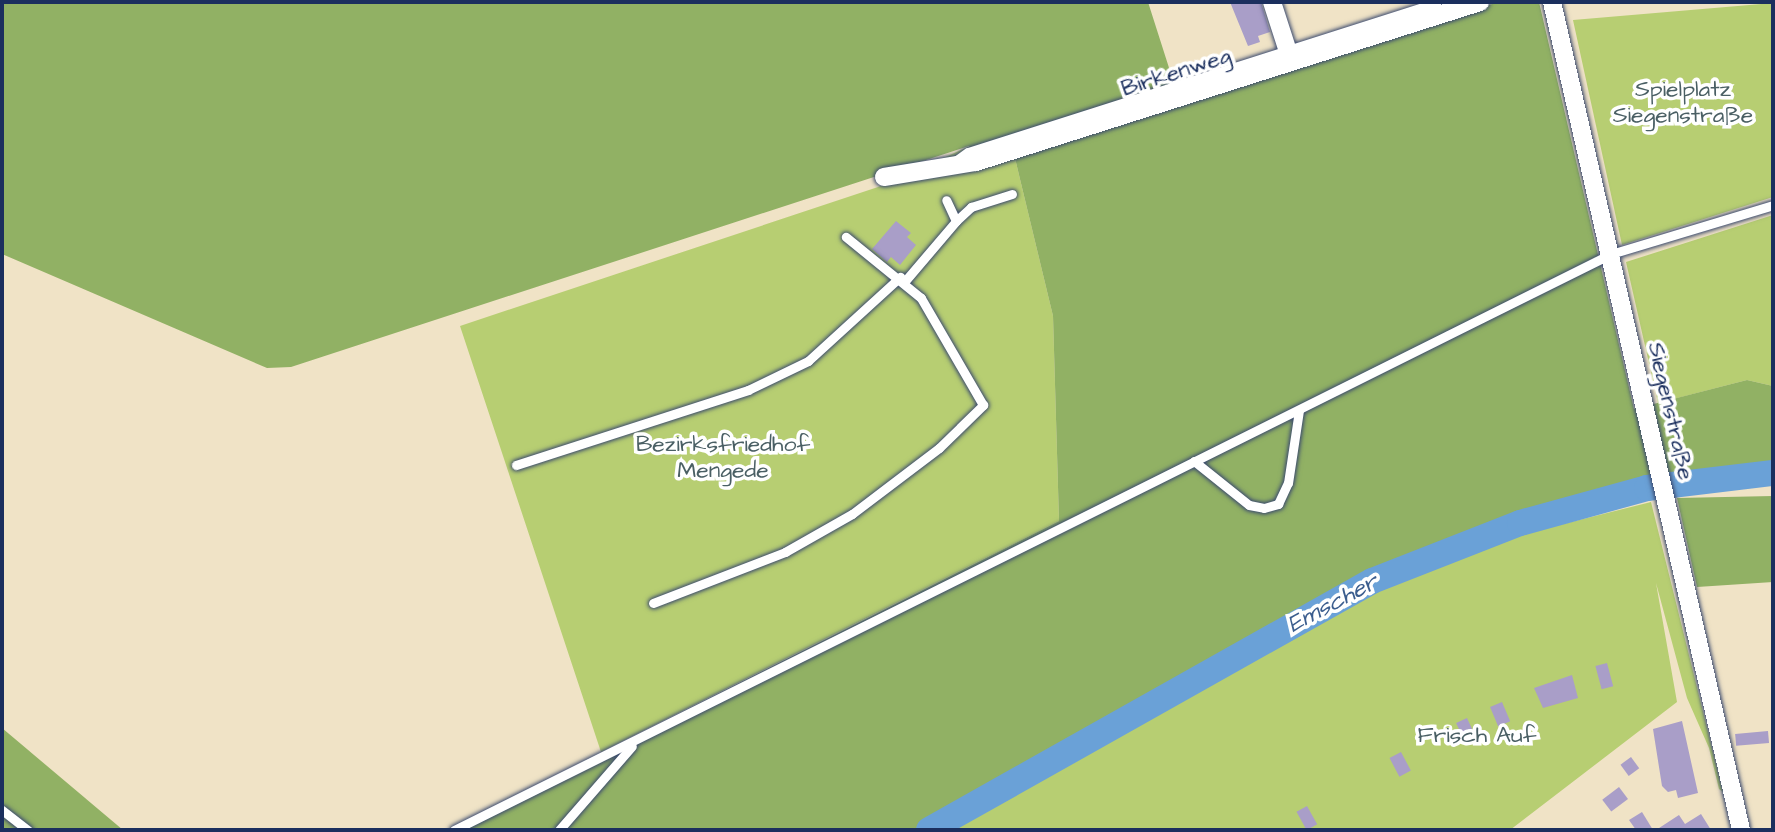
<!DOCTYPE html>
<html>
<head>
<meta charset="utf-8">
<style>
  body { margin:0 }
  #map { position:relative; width:1775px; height:832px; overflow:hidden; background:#f0e3c6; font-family:"Architects Daughter",sans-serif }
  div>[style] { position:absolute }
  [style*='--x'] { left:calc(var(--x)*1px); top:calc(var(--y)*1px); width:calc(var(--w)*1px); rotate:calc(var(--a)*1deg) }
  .green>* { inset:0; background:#b7ce72 }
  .forest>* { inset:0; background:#91b164 }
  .river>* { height:26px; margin:-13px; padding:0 13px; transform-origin:13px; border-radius:13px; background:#6aa1d7 }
  .building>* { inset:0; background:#a99ec8; transform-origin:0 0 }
  .roads { filter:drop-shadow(0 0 2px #3b4a6e) drop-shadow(0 0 2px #3b4a6e) }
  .service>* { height:9px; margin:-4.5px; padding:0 4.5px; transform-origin:4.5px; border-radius:4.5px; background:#fff }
  .minor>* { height:18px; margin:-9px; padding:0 9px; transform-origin:9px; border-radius:9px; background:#fff }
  span { translate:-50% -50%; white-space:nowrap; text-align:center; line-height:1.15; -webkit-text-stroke:7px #fff; paint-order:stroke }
  .street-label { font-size:23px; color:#1b2f5e }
  .park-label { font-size:23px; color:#4a5f64 }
  .water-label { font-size:24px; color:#3b5d8e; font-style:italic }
  .frame { position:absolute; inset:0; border:4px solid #1b2f5e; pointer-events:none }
</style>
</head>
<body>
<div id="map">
  <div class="green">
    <i style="clip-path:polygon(1773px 3px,1773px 197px,1622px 245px,1573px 20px)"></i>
    <i style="clip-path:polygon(970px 146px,1013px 150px,1053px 316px,1059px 521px,601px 752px,460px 326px,878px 187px)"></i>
    <i style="clip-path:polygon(1773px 215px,1773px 386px,1747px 380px,1658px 403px,1626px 262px)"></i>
    <i style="clip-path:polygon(1651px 502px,1723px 792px,1719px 789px,1709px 748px,1687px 698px,1656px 583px,1677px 702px,1510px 830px,929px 830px,1372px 581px,1439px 555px)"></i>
  </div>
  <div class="forest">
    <i style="clip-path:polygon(2px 2px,1148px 2px,1178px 96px,1499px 2px,1539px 2px,1634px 409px,1747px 380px,1773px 386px,1773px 473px,1647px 488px,1520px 523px,1372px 581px,930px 830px,449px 830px,1059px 521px,1053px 316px,1013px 150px,976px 162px,969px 146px,291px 367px,267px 368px,2px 254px)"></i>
    <i style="clip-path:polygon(1773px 496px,1773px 582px,1697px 587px,1677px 498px)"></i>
    <i style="clip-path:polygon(2px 728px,123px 830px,2px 830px)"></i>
  </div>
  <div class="river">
    <i style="--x:929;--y:830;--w:508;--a:-29.34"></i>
    <i style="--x:1372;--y:581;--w:159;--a:-21.4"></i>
    <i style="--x:1520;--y:523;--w:132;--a:-15.4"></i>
    <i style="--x:1647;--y:488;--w:127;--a:-6.8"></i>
  </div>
  <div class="building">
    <i style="clip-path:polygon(1230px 2px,1261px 2px,1270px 32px,1258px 36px,1260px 42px,1248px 46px)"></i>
    <i style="clip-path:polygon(896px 221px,911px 233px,907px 237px,916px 245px,900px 265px,891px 257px,887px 262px,872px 249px)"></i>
    <i style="left:1607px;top:663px;width:24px;height:12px;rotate:75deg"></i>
    <i style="clip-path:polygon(1572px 675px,1578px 698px,1543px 708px,1534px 688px)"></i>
    <i style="left:1502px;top:702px;width:21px;height:13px;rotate:67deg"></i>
    <i style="left:1467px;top:718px;width:21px;height:12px;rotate:65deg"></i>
    <i style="clip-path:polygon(1682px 721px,1698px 793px,1678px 798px,1676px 790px,1668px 792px,1662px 786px,1653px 729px)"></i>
    <i style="left:1768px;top:731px;width:12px;height:33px;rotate:85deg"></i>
    <i style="left:1401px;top:752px;width:21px;height:13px;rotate:62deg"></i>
    <i style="left:1631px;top:757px;width:14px;height:13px;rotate:54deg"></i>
    <i style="left:1619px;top:787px;width:15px;height:21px;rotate:53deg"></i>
    <i style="left:1307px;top:806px;width:21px;height:12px;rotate:61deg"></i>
    <i style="clip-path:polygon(1642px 812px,1653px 830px,1636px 830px,1629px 820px)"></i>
    <i style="clip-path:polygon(1701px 814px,1711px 830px,1656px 830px,1679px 815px,1685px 824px)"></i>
  </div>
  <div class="roads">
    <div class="service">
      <i style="--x:954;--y:162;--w:17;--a:-36"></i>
      <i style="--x:968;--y:152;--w:492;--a:-17.7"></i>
      <i style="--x:956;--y:221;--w:21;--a:-43"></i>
      <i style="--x:971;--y:207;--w:43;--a:-17.6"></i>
      <i style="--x:905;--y:281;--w:79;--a:-49.6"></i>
      <i style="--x:956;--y:221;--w:23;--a:-115"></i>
      <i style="--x:1194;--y:461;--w:70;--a:38.7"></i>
      <i style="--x:1249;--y:505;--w:15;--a:11"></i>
      <i style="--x:1264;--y:508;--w:15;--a:-16"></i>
      <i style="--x:1278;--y:504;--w:23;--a:-65"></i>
      <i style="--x:1288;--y:483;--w:74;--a:-81.4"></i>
      <i style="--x:516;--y:465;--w:244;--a:-17.9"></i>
      <i style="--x:748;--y:390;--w:67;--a:-25.8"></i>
      <i style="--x:808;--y:361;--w:125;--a:-42.4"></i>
      <i style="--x:653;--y:603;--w:142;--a:-21.1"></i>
      <i style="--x:785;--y:552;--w:77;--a:-29.6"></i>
      <i style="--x:852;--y:514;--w:109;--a:-37.2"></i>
      <i style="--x:939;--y:448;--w:62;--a:-44.3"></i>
      <i style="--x:983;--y:405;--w:124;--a:-120.1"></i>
      <i style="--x:921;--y:298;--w:97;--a:-140.9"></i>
      <i style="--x:2;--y:810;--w:33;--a:38"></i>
      <i style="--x:454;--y:830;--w:1292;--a:-26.47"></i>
      <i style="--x:1611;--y:254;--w:169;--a:-16.8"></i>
      <i style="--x:559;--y:830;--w:111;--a:-49"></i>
    </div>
    <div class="minor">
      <i style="--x:1272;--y:2;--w:62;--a:72.1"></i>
      <i style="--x:1552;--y:2;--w:849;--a:77.14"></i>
      <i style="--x:884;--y:177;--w:93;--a:-9.3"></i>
      <i style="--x:976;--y:162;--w:529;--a:-17.61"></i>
    </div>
  </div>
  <div class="street-label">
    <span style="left:1176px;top:72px;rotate:-18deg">Birkenweg</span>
    <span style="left:1671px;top:411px;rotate:77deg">Siegenstraße</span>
  </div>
  <div class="park-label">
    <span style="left:1683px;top:102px">Spielplatz<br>Siegenstraße</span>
    <span style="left:723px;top:457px">Bezirksfriedhof<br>Mengede</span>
    <span style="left:1477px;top:735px">Frisch Auf</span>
  </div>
  <div class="water-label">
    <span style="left:1333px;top:604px;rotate:-28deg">Emscher</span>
  </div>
  <div class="frame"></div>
</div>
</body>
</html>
